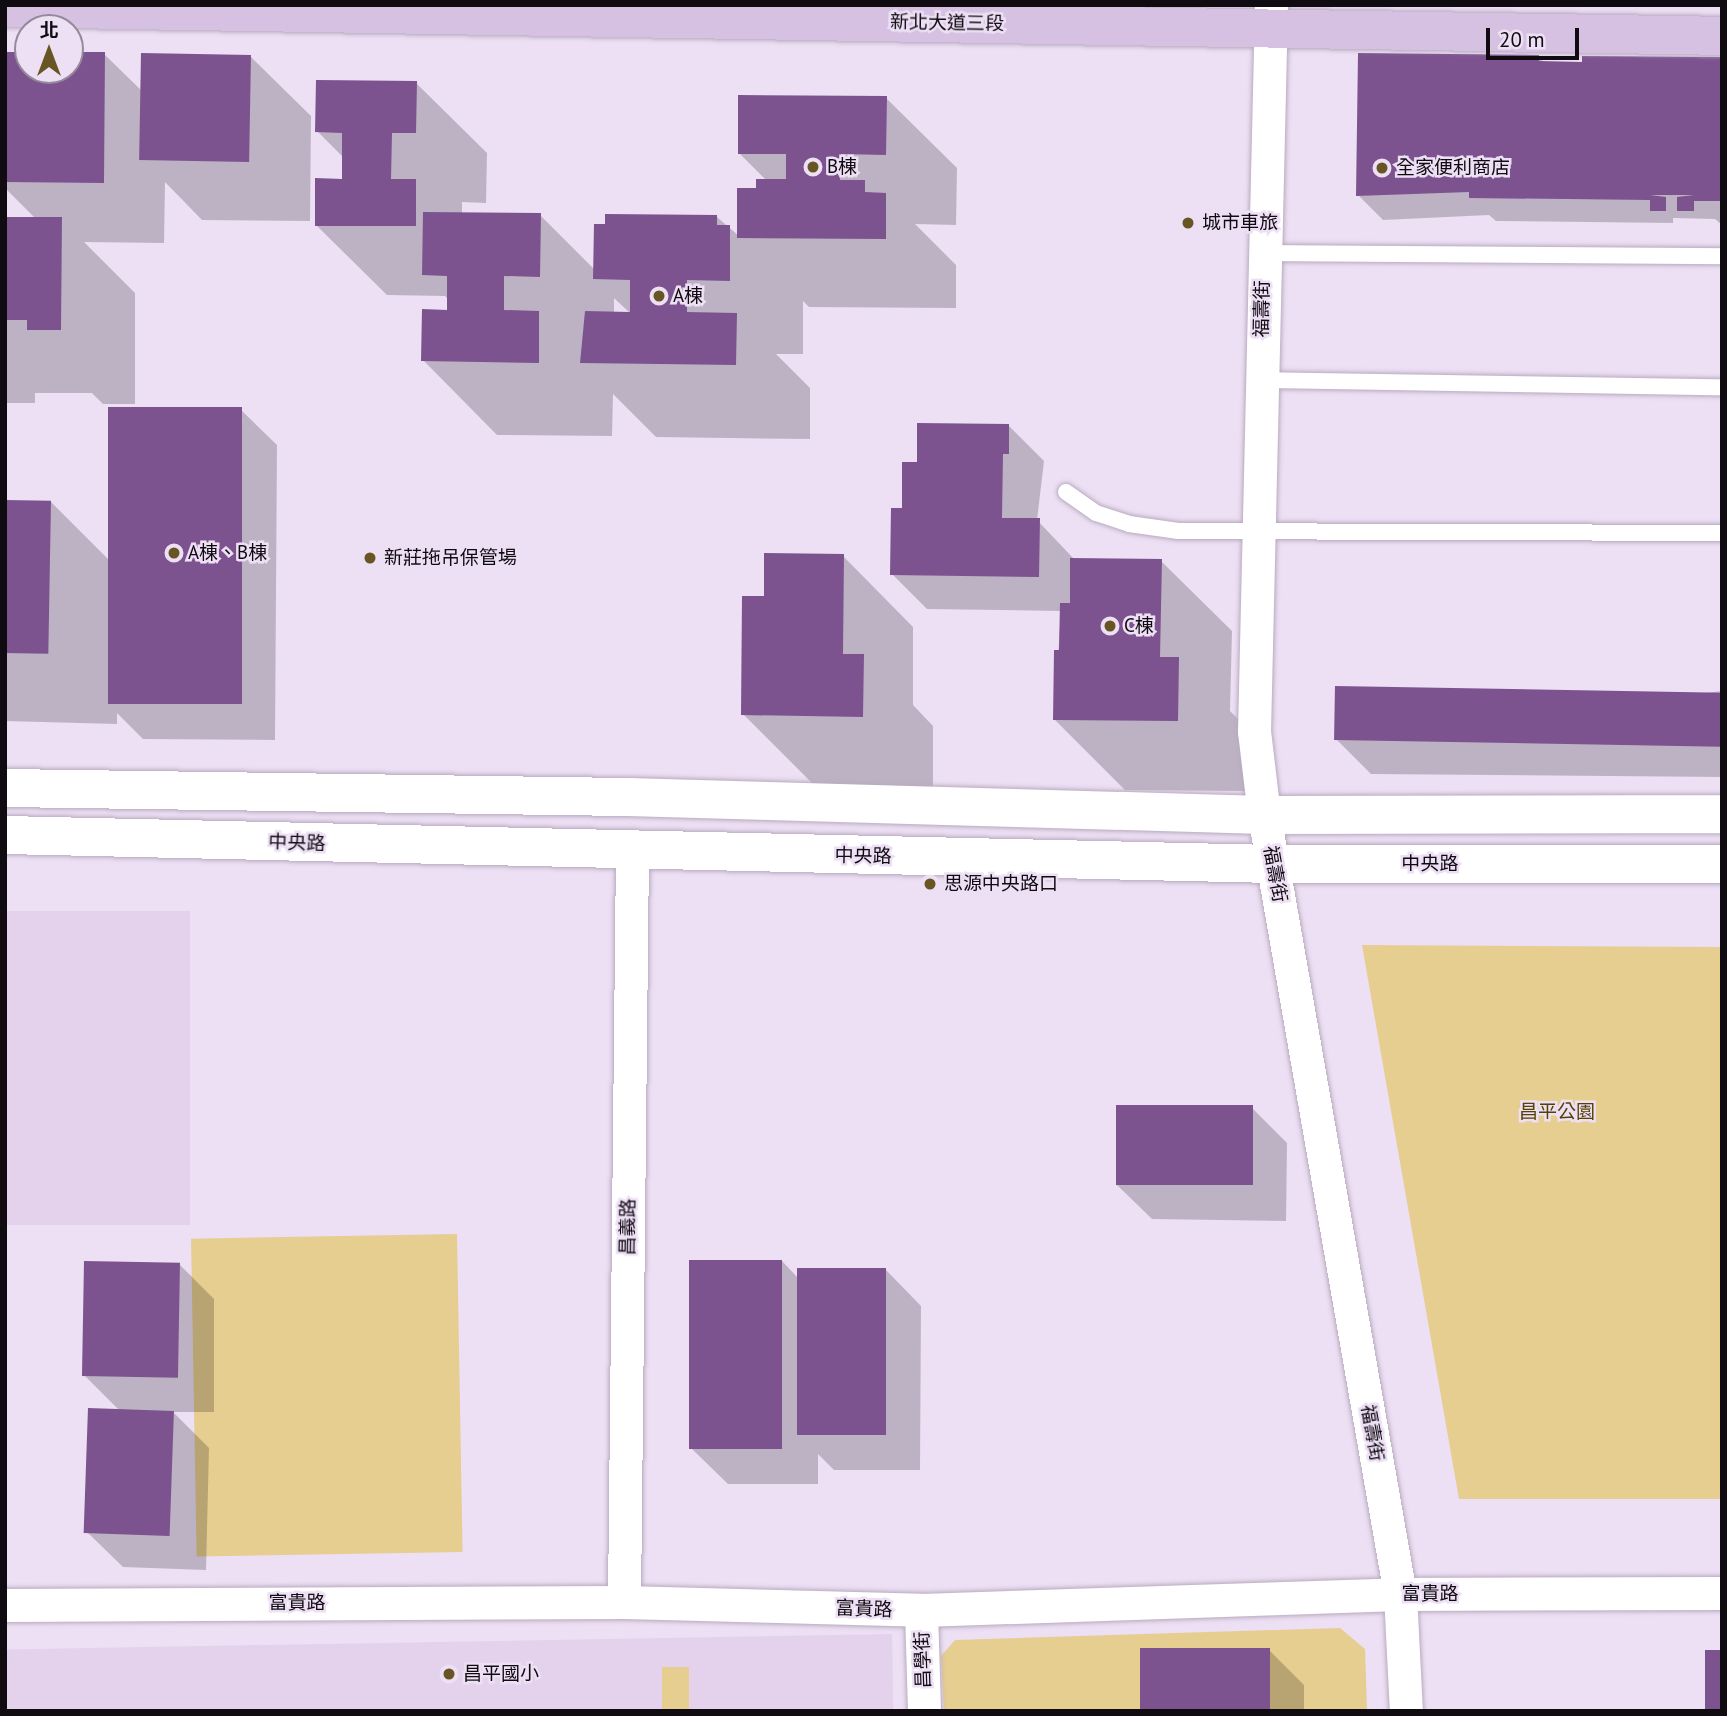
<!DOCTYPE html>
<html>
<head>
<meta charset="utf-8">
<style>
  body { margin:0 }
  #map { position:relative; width:1727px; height:1716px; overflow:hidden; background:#eddff4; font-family:"PT Sans","Noto Sans TC",sans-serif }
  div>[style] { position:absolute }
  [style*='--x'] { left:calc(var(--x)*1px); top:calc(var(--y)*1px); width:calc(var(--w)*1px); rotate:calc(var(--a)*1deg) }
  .built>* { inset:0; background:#e4d2ed; transform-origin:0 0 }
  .green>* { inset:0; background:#e6cd90; transform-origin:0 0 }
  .shadow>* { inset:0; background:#0003 }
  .building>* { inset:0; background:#7c538f; transform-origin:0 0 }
  .roads { filter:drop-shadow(0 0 2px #b8abbe) drop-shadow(0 0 2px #b8abbe) }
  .service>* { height:16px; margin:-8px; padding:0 8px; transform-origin:8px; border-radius:8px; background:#fff }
  .minor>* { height:33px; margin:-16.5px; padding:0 16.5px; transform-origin:16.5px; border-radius:16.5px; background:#fff }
  .tertiary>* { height:38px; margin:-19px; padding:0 19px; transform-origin:19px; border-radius:19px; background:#fff }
  .primary>* { height:38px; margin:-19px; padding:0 19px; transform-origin:19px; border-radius:19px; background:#d7c1e3 }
  .dots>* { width:19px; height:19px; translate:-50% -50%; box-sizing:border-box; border:4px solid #eddff4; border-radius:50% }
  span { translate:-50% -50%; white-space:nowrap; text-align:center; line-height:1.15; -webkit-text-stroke:5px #eddff4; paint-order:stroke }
  .street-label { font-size:19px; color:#0f0b11 }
  .poi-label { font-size:19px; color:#0f0b11 }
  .left { translate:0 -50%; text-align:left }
  .park-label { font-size:19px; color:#554100 }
  .frame { position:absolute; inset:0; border:7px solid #0f0b11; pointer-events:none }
  .north { position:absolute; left:14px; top:14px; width:70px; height:70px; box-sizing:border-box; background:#eddff4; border:2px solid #948a99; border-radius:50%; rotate:0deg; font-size:19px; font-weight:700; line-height:28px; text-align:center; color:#0f0b11 }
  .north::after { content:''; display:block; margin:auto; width:24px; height:32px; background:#675523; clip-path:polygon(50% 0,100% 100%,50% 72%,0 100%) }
  .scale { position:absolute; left:1486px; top:28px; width:93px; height:32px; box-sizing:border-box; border:4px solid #0f0b11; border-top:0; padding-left:9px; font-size:21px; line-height:24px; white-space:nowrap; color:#0f0b11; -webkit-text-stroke:5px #eddff4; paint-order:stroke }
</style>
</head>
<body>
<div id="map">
  <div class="built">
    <i style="left:5px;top:911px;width:185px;height:314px"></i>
    <i style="left:892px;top:1634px;width:77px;height:887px;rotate:89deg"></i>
  </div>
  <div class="green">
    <i style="clip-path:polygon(1362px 945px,1722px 947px,1722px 1499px,1459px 1499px)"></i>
    <i style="left:457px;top:1234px;width:318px;height:266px;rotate:89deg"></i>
    <i style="clip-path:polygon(1340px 1628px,1365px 1649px,1367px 1711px,944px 1711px,941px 1656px,955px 1640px)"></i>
    <i style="left:662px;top:1667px;width:27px;height:44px"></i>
  </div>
  <div class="shadow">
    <i style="clip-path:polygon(5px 53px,28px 53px,28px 70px,70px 70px,70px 54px,104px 54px,143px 92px,250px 56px,311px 116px,310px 221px,202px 220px,165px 182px,164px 243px,84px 242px,135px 293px,135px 404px,103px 404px,92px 393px,35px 393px,35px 403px,5px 403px,5px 219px,36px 219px,5px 188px)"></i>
    <i style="clip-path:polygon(1538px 57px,1545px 63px,1722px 59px,1722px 225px,1715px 219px,1673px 218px,1673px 223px,1496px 221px,1489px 215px,1383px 220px,1358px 195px)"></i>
    <i style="clip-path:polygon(evenodd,416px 83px,487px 153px,486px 203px,462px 202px,462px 214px,540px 215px,595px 270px,717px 217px,739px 236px,758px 190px,767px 181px,739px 153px,886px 98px,957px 168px,956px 225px,915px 224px,956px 265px,956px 308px,809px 307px,803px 301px,803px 354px,776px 354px,810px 388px,810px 439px,656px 437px,613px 394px,612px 436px,497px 435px,423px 360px,449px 312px,449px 300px,445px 296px,387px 295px,316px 225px,344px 180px,344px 158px,317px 131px,416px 83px,614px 298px,630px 313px,614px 313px,614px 298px)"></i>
    <i style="clip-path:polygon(241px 410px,277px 445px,275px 740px,143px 739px,117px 713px,117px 724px,5px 721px,5px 501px,51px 502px,109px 560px)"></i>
    <i style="clip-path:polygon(1009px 426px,1044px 461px,1037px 520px,1075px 560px,1161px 561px,1232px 631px,1230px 711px,1249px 730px,1248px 791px,1125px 790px,1054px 719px,1061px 611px,927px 609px,892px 574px,918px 464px)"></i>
    <i style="clip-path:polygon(843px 556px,913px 627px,913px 705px,933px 726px,933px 787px,813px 784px,743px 714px,766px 598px)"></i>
    <i style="clip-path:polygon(1722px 691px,1722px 777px,1371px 774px,1336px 739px)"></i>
    <i style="clip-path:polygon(1252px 1108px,1287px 1143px,1286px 1221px,1152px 1219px,1116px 1184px)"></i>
    <i style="clip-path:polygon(782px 1261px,799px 1279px,886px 1270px,921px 1306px,920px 1470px,834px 1470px,818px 1454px,818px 1484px,728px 1484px,692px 1449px)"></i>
    <i style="clip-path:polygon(179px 1264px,214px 1299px,214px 1412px,173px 1412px,209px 1448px,206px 1570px,123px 1567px,87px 1532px,120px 1411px,85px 1376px)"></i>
    <i style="clip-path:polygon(1269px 1650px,1304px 1685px,1304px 1711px,1142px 1711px)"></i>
  </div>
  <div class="building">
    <i style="clip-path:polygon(5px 52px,28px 52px,28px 70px,70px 70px,70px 52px,105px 52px,104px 183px,5px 182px)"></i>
    <i style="left:141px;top:53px;width:110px;height:107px;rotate:1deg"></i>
    <i style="clip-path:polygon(1358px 53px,1539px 55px,1539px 61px,1582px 62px,1582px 56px,1722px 57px,1722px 201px,1694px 201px,1694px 211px,1677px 211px,1677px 197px,1694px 195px,1650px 195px,1666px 197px,1666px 211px,1650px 211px,1650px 200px,1469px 198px,1469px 192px,1356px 196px)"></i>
    <i style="clip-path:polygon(316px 80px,417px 81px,416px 133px,392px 133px,391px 179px,416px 179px,416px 226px,315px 226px,315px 178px,342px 179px,342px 133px,315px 132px)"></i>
    <i style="clip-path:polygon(738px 95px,887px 96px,886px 155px,841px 154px,840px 180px,865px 180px,865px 192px,886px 193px,886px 239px,737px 238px,737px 188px,756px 188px,756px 179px,786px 179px,786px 154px,738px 154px)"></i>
    <i style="clip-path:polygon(423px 212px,541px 213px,540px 277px,504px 276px,504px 310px,539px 311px,539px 363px,421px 361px,422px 309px,447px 310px,447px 276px,422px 275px)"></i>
    <i style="clip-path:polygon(605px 214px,717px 215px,717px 225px,730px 225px,730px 281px,687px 280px,687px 312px,737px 313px,736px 365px,580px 363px,585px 311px,630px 312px,630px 280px,593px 279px,594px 224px,605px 224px)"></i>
    <i style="clip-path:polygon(5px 217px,62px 217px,61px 330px,27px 330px,27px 320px,5px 320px)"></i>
    <i style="left:108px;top:407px;width:134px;height:297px"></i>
    <i style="clip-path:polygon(917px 423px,1009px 424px,1009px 454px,1003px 454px,1002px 518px,1040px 518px,1039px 577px,890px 575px,891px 508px,902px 508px,902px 462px,917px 462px)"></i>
    <i style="left:5px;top:500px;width:46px;height:153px;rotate:1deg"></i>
    <i style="clip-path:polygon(764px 553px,844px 554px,843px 654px,864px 654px,863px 717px,741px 715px,742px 596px,764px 596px)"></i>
    <i style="clip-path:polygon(1070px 558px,1162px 559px,1160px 657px,1179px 657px,1178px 721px,1053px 720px,1054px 650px,1059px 650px,1060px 603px,1070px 603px)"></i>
    <i style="left:1335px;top:686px;width:387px;height:54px;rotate:1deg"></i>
    <i style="left:1116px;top:1105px;width:137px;height:80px"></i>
    <i style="left:689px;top:1260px;width:93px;height:189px"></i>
    <i style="left:84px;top:1261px;width:96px;height:115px;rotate:1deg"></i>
    <i style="left:797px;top:1268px;width:89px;height:167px"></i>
    <i style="left:88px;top:1408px;width:86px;height:125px;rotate:2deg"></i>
    <i style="left:1140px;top:1648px;width:130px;height:63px"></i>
    <i style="left:1705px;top:1650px;width:17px;height:61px"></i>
  </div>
  <div class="roads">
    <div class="service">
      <i style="--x:1263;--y:253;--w:459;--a:0.4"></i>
      <i style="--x:1260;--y:380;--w:462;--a:0.9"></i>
      <i style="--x:1066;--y:492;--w:37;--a:35"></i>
      <i style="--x:1096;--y:513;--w:35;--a:18"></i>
      <i style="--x:1129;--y:524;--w:50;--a:8"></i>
      <i style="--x:1179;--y:531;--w:543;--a:0.21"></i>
    </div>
    <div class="minor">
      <i style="--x:1271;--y:5;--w:726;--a:91.34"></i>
      <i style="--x:1254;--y:731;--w:85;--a:83.2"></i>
      <i style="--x:1264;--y:815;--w:791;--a:80.1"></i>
      <i style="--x:1400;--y:1594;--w:117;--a:87.1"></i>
      <i style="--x:624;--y:1602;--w:750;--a:-89.39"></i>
      <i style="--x:5;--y:1605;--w:619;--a:-0.28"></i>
      <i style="--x:624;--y:1602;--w:297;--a:1.5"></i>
      <i style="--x:921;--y:1610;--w:479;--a:-1.9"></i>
      <i style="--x:1400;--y:1594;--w:322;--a:-0.2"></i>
      <i style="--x:921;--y:1610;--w:101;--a:88.3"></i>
    </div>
    <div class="tertiary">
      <i style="--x:5;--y:788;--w:623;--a:0.83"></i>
      <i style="--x:628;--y:797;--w:636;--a:1.62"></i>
      <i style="--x:1264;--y:815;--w:458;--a:-0.1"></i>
      <i style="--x:5;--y:835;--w:1268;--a:1.31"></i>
      <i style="--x:1273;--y:864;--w:449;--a:0"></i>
    </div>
    <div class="primary">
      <i style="--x:5;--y:8;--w:1717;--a:0.93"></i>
    </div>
  </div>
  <div class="dots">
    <i style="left:813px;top:167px;background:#675523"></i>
    <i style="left:1382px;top:168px;background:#675523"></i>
    <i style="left:1188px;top:223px;background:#675523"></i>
    <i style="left:659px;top:296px;background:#675523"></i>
    <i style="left:174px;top:553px;background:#675523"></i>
    <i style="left:370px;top:558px;background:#675523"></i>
    <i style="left:1110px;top:626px;background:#675523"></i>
    <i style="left:930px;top:884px;background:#675523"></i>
    <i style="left:449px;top:1674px;background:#675523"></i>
  </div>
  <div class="street-label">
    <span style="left:947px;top:23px;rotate:1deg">新北大道三段</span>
    <span style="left:1262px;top:309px;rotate:-89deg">福壽街</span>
    <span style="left:297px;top:843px;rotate:2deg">中央路</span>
    <span style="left:863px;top:856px;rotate:1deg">中央路</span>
    <span style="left:1430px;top:864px">中央路</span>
    <span style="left:1275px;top:874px;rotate:80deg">福壽街</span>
    <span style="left:628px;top:1227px;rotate:-89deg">昌義路</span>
    <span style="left:1372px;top:1433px;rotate:80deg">福壽街</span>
    <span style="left:1430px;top:1594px">富貴路</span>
    <span style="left:297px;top:1603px">富貴路</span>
    <span style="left:864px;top:1609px;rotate:2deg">富貴路</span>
    <span style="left:923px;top:1660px;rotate:-92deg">昌學街</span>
  </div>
  <div class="poi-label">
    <span class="left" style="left:827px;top:167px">B棟</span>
    <span class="left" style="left:1396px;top:168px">全家便利商店</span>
    <span class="left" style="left:1202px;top:223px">城市車旅</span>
    <span class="left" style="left:673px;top:296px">A棟</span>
    <span class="left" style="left:188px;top:553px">A棟、B棟</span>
    <span class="left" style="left:384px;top:558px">新莊拖吊保管場</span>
    <span class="left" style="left:1124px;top:626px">C棟</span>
    <span class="left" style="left:944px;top:884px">思源中央路口</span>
    <span class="left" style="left:463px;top:1674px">昌平國小</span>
  </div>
  <div class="park-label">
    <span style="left:1557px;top:1112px">昌平公園</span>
  </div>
  <div class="frame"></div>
  <div class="north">北</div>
  <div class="scale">20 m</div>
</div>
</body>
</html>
